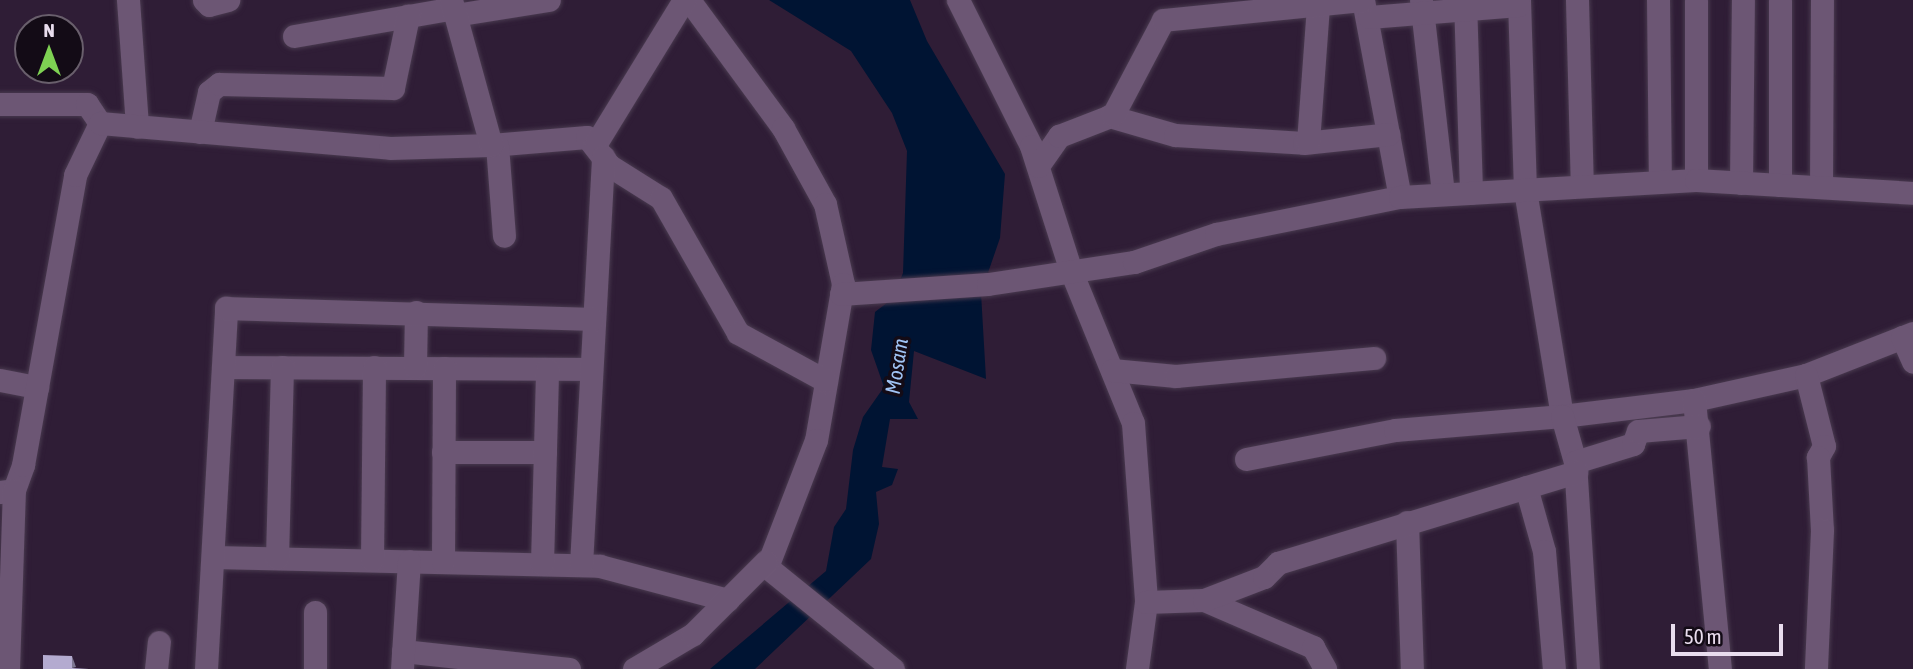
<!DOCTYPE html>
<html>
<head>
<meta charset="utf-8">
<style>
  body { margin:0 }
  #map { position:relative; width:1913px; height:669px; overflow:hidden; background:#2f1d36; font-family:"Asap Condensed",sans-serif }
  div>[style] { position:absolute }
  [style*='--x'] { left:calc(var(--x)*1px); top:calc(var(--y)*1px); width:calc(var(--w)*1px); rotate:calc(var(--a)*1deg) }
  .water>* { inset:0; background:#001433 }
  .roads { filter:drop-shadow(0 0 2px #493a4f) drop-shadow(0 0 2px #493a4f) }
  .minor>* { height:23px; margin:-11.5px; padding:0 11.5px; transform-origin:11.5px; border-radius:11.5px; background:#6c5674 }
  .shaded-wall>* { inset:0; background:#7e7892 }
  .building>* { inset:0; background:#b4abd0 }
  span { translate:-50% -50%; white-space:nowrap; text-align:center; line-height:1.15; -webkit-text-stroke:7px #130b16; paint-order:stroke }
  .water-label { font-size:21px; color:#a0c3f4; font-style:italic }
  .north { position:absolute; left:14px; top:14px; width:70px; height:70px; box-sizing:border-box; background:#130b16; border:2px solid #695f6c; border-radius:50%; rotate:0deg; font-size:19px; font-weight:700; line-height:28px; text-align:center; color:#e9ddee }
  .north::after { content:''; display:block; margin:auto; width:24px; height:32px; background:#7ed153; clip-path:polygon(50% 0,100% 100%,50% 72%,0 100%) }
  .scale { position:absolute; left:1671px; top:624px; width:112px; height:32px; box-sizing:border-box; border:4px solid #e9ddee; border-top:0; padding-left:9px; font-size:21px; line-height:24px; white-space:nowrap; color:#e9ddee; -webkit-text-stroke:5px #130b16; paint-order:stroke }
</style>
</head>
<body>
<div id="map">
  <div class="water">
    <i style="clip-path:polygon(769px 0,910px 0,927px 41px,1005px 174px,1000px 238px,981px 293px,986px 379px,914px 351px,909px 402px,918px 419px,890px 419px,882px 467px,898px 469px,892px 485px,876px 492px,879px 524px,871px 559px,755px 669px,710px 669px,826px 571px,834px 527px,846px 509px,853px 450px,863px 417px,884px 387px,871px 350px,875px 312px,892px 299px,903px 273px,907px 151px,892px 113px,851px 51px)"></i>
  </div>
  <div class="roads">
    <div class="minor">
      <i style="--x:128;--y:0;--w:127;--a:85.9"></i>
      <i style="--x:204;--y:0;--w:7;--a:45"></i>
      <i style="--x:209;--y:5;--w:20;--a:-15"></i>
      <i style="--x:689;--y:0;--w:159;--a:53.7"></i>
      <i style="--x:783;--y:128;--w:87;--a:61.1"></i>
      <i style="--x:825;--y:204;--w:82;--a:77.3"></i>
      <i style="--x:843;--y:284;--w:158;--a:99.8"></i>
      <i style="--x:816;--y:440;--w:136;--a:111.1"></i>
      <i style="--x:767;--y:567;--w:162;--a:39"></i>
      <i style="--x:958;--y:0;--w:163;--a:63.4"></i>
      <i style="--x:1031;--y:146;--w:131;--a:72.3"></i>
      <i style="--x:1071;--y:271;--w:164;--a:67.8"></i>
      <i style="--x:1133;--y:423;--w:179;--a:85.8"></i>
      <i style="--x:1146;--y:602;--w:68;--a:97.7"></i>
      <i style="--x:1363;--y:0;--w:200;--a:79.4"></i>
      <i style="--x:1421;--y:0;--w:195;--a:83.5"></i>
      <i style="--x:1465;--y:0;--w:193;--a:88.2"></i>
      <i style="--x:1519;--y:0;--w:190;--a:88.2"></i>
      <i style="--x:1525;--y:190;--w:229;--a:80.7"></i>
      <i style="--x:1562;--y:416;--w:133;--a:-6.9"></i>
      <i style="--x:1694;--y:400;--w:115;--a:-12.6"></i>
      <i style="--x:1806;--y:375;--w:115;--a:-21.4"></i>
      <i style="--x:1577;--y:0;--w:186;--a:88.5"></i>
      <i style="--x:1658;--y:0;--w:182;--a:89.4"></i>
      <i style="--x:1696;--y:0;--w:180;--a:90"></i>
      <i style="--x:455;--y:15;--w:95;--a:-9.1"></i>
      <i style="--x:1369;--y:17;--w:150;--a:-4.6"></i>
      <i style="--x:294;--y:36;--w:162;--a:-9.9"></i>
      <i style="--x:0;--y:104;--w:87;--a:0"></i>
      <i style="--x:87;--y:104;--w:23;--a:56"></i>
      <i style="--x:1109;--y:116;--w:69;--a:16.1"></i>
      <i style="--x:1175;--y:135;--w:129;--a:3.5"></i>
      <i style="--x:1304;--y:143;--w:85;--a:-6"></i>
      <i style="--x:200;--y:132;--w:41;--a:-77.3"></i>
      <i style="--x:209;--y:92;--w:13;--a:-39"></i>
      <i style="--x:219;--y:84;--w:174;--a:1.3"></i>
      <i style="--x:393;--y:88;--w:74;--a:-78.2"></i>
      <i style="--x:1308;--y:142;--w:137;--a:-85.8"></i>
      <i style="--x:491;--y:145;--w:96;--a:-4.8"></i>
      <i style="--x:587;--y:137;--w:37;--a:52"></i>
      <i style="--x:610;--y:166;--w:60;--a:32.1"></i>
      <i style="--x:661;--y:198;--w:155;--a:60.3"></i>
      <i style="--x:738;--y:333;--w:100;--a:28.6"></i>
      <i style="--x:497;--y:145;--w:91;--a:85.6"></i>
      <i style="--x:595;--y:145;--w:170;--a:-58.5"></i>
      <i style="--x:1038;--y:166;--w:37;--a:-55"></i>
      <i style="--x:1059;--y:136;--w:58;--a:-21.3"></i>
      <i style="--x:1113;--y:115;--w:107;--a:-62.2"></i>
      <i style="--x:1163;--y:20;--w:201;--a:-5.7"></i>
      <i style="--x:1741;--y:183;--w:183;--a:-89.4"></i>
      <i style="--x:1780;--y:185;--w:185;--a:-90"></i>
      <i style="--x:1821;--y:187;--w:187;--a:-89.7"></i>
      <i style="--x:841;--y:294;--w:147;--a:-3.9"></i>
      <i style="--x:988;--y:284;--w:148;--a:-8.6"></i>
      <i style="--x:1134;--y:262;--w:87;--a:-18.9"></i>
      <i style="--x:1216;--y:234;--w:188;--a:-11.4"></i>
      <i style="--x:1400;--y:197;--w:296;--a:-3.3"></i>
      <i style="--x:1696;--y:180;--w:217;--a:3.4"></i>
      <i style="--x:1902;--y:337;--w:27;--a:66"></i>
      <i style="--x:225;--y:367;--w:365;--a:0.3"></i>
      <i style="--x:415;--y:367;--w:55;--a:-89"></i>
      <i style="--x:1112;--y:370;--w:64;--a:5.4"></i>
      <i style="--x:1176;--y:376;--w:199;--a:-5.2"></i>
      <i style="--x:1806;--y:375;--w:73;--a:75.8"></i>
      <i style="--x:1824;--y:446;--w:13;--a:119"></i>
      <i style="--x:1818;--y:457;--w:73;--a:86.9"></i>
      <i style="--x:1822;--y:530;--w:139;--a:92.5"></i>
      <i style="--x:0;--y:380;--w:38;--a:11"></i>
      <i style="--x:1694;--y:400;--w:270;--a:84.5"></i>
      <i style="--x:443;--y:452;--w:102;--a:0"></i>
      <i style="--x:1246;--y:459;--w:152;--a:-11"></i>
      <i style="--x:1395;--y:430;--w:168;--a:-4.8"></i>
      <i style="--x:1562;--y:416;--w:48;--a:74.2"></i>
      <i style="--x:1575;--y:462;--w:207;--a:86.4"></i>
      <i style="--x:1575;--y:462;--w:61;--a:-17.2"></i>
      <i style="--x:1633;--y:444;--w:14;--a:-69"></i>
      <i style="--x:1638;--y:431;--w:61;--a:-4.7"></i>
      <i style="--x:1526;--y:487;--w:66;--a:74.3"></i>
      <i style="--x:1544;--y:551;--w:118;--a:85.2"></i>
      <i style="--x:0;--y:492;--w:14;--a:-8"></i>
      <i style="--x:14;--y:490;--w:27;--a:-70"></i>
      <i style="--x:23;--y:465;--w:295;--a:-79.8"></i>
      <i style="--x:75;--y:175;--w:58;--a:-64.3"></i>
      <i style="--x:100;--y:123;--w:291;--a:4.9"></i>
      <i style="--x:390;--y:148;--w:101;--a:-1.7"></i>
      <i style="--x:491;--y:145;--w:150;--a:-105.4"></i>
      <i style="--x:1407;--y:522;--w:147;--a:88.1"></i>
      <i style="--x:214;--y:557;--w:386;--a:1.3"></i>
      <i style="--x:600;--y:566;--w:132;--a:14.9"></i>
      <i style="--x:277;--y:558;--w:191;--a:-88.5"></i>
      <i style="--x:372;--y:560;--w:193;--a:-89.4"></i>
      <i style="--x:443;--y:562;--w:194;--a:-89.7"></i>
      <i style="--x:542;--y:564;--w:195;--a:-88.5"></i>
      <i style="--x:581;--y:565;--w:409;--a:-86.9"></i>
      <i style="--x:1204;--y:600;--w:119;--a:23.3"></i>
      <i style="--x:1313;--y:647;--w:25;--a:61"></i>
      <i style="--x:1146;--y:602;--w:58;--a:-2"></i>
      <i style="--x:1204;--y:600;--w:64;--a:-21"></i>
      <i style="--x:1264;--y:577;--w:20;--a:-45"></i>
      <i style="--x:1278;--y:563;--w:312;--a:-17"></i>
      <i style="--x:403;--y:651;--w:167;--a:6.2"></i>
      <i style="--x:8;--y:669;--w:179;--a:-88.1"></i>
      <i style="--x:156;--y:669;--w:27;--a:-84"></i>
      <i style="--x:206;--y:669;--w:362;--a:-86.8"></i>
      <i style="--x:226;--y:308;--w:366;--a:1.7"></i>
      <i style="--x:315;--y:669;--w:57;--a:-90"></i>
      <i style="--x:402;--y:669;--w:108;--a:-86.3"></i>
      <i style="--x:634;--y:669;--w:69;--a:-30.7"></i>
      <i style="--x:693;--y:634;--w:103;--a:-45"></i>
    </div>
  </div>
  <div class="shaded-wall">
    <i style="clip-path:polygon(72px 656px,76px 667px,72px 668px)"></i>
  </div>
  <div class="building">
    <i style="clip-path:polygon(43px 655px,72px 656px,72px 668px,89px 669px,43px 669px)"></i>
  </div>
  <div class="water-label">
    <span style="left:896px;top:366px;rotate:-81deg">Mosam</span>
  </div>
  <div class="north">N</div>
  <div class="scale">50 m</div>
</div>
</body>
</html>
